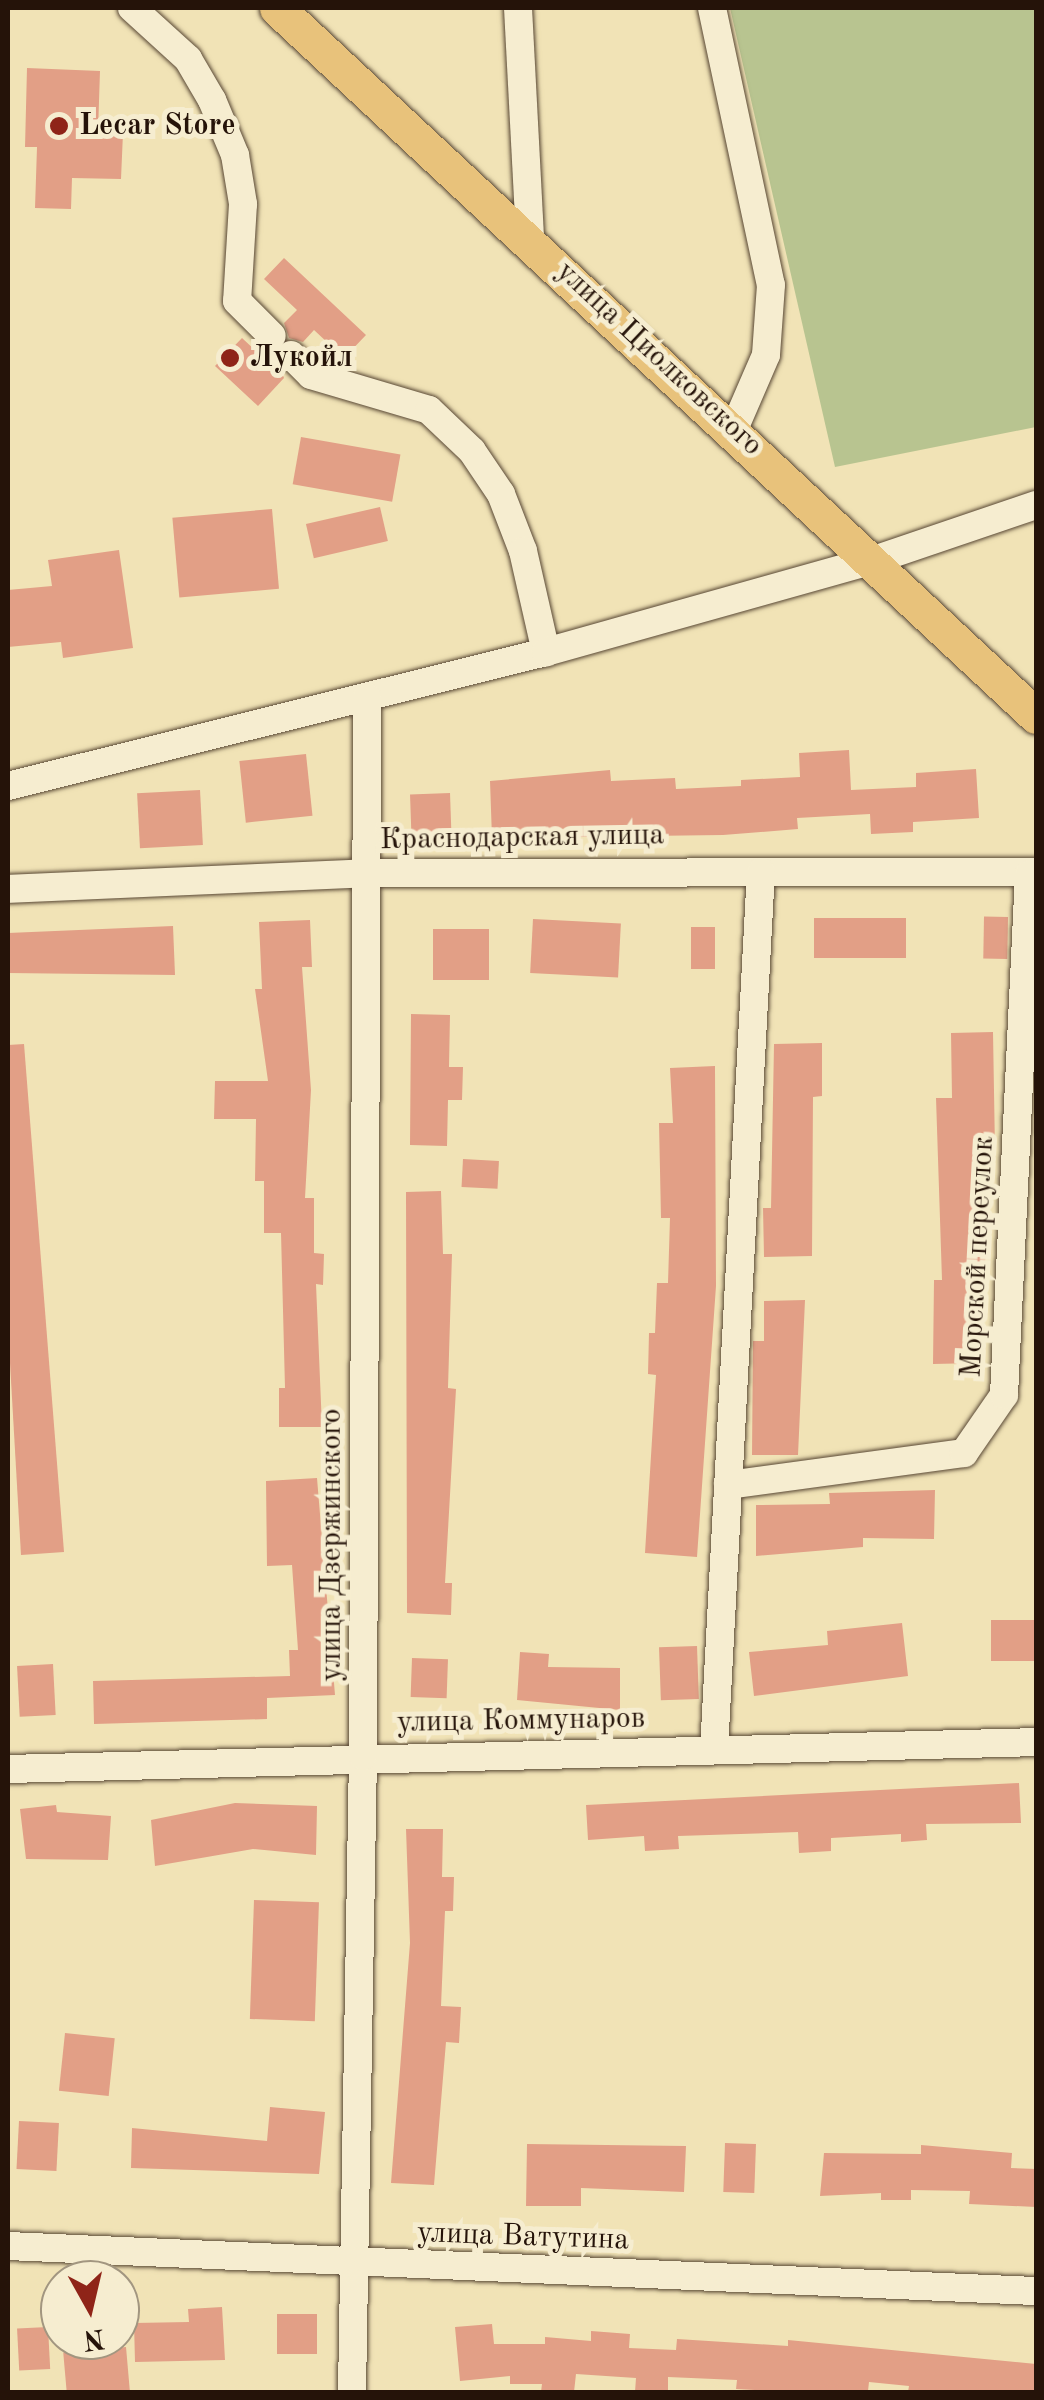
<!DOCTYPE html>
<html>
<head>
<meta charset="utf-8">
<style>
  body { margin:0 }
  #map { position:relative; width:1044px; height:2400px; overflow:hidden; background:#f1e3b6; font-family:"Old Standard TT",serif }
  div>[style] { position:absolute }
  [style*='--x'] { left:calc(var(--x)*1px); top:calc(var(--y)*1px); width:calc(var(--w)*1px); rotate:calc(var(--a)*1deg) }
  .green>* { inset:0; background:#b8c490 }
  .building>* { inset:0; background:#e29f86; transform-origin:0 0 }
  .roads { filter:drop-shadow(0 0 2px #584734) drop-shadow(0 0 2px #584734) }
  .minor>* { height:28px; margin:-14px; padding:0 14px; transform-origin:14px; border-radius:14px; background:#f6edd0 }
  .major>* { height:35px; margin:-17.5px; padding:0 17.5px; transform-origin:17.5px; border-radius:17.5px; background:#e8c27b }
  .dots>* { width:28px; height:28px; translate:-50% -50%; box-sizing:border-box; border:5px solid #f6edd0; border-radius:50% }
  span { translate:-50% -50%; white-space:nowrap; text-align:center; line-height:1.15; -webkit-text-stroke:10px #f6edd0; paint-order:stroke }
  .poi-label { font-size:30px; color:#251309; font-weight:700 }
  .left { translate:0 -50%; text-align:left }
  .street-label { font-size:30px; color:#251309 }
  .frame { position:absolute; inset:0; border:10px solid #251309; pointer-events:none }
  .north { position:absolute; left:40px; top:2260px; width:100px; height:100px; box-sizing:border-box; background:#f6edd0; border:2px solid #a29680; border-radius:50%; rotate:172deg; font-size:28px; font-weight:700; line-height:40px; text-align:center; color:#251309 }
  .north::after { content:''; display:block; margin:auto; width:35px; height:45px; background:#8f2418; clip-path:polygon(50% 0,100% 100%,50% 72%,0 100%) }
</style>
</head>
<body>
<div id="map">
  <div class="green">
    <i style="clip-path:polygon(730px 8px,1036px 8px,1036px 427px,835px 467px)"></i>
  </div>
  <div class="building">
    <i style="clip-path:polygon(27px 68px,100px 71px,98px 132px,123px 133px,121px 179px,72px 178px,71px 209px,35px 208px,37px 147px,25px 147px)"></i>
    <i style="clip-path:polygon(284px 258px,366px 335px,344px 358px,314px 330px,303px 342px,289px 338px,284px 323px,297px 310px,264px 279px)"></i>
    <i style="clip-path:polygon(242px 338px,257px 352px,274px 353px,284px 378px,258px 406px,215px 366px)"></i>
    <i style="left:301px;top:437px;width:101px;height:48px;rotate:10deg"></i>
    <i style="left:380px;top:507px;width:35px;height:76px;rotate:77deg"></i>
    <i style="left:272px;top:509px;width:80px;height:100px;rotate:85deg"></i>
    <i style="clip-path:polygon(119px 550px,133px 648px,63px 658px,61px 642px,8px 647px,8px 590px,52px 586px,48px 560px)"></i>
    <i style="clip-path:polygon(849px 750px,851px 790px,916px 787px,916px 773px,976px 769px,979px 818px,913px 822px,913px 832px,871px 834px,870px 814px,797px 818px,798px 829px,723px 835px,492px 838px,490px 781px,610px 770px,611px 781px,675px 778px,676px 789px,741px 786px,741px 780px,800px 777px,799px 753px)"></i>
    <i style="left:306px;top:754px;width:62px;height:67px;rotate:84deg"></i>
    <i style="left:200px;top:790px;width:55px;height:63px;rotate:87deg"></i>
    <i style="left:450px;top:793px;width:46px;height:40px;rotate:88deg"></i>
    <i style="left:1008px;top:917px;width:42px;height:24px;rotate:91deg"></i>
    <i style="left:906px;top:918px;width:40px;height:92px;rotate:90deg"></i>
    <i style="left:533px;top:919px;width:88px;height:54px;rotate:3deg"></i>
    <i style="clip-path:polygon(310px 920px,312px 967px,302px 967px,311px 1090px,305px 1198px,314px 1198px,314px 1253px,324px 1254px,323px 1285px,316px 1284px,322px 1427px,279px 1427px,279px 1388px,285px 1388px,281px 1233px,264px 1233px,264px 1181px,255px 1181px,256px 1119px,214px 1119px,215px 1081px,268px 1081px,255px 989px,262px 989px,259px 922px)"></i>
    <i style="clip-path:polygon(173px 926px,175px 975px,8px 973px,8px 933px)"></i>
    <i style="left:691px;top:927px;width:24px;height:42px"></i>
    <i style="left:433px;top:929px;width:56px;height:51px"></i>
    <i style="clip-path:polygon(411px 1014px,450px 1015px,449px 1067px,463px 1067px,462px 1100px,448px 1100px,447px 1146px,410px 1145px)"></i>
    <i style="clip-path:polygon(993px 1032px,995px 1150px,986px 1150px,985px 1312px,977px 1312px,977px 1363px,933px 1364px,934px 1280px,942px 1280px,936px 1098px,952px 1098px,951px 1033px)"></i>
    <i style="clip-path:polygon(822px 1043px,822px 1096px,813px 1097px,812px 1256px,764px 1257px,763px 1208px,771px 1208px,774px 1044px)"></i>
    <i style="clip-path:polygon(24px 1044px,64px 1552px,21px 1555px,8px 1328px,8px 1045px)"></i>
    <i style="clip-path:polygon(715px 1066px,716px 1286px,697px 1557px,645px 1553px,656px 1375px,648px 1374px,649px 1333px,655px 1333px,657px 1283px,668px 1283px,670px 1218px,661px 1218px,659px 1123px,673px 1123px,670px 1068px)"></i>
    <i style="left:463px;top:1159px;width:36px;height:28px;rotate:3deg"></i>
    <i style="clip-path:polygon(441px 1191px,443px 1254px,452px 1254px,448px 1388px,456px 1389px,445px 1583px,452px 1583px,451px 1615px,407px 1613px,406px 1192px)"></i>
    <i style="clip-path:polygon(805px 1300px,798px 1455px,752px 1455px,753px 1341px,764px 1341px,764px 1301px)"></i>
    <i style="clip-path:polygon(317px 1478px,335px 1695px,267px 1698px,267px 1719px,94px 1724px,93px 1681px,290px 1676px,289px 1650px,298px 1650px,292px 1565px,267px 1566px,266px 1481px)"></i>
    <i style="clip-path:polygon(935px 1490px,934px 1539px,863px 1538px,863px 1547px,756px 1556px,756px 1505px,830px 1504px,829px 1493px)"></i>
    <i style="left:1036px;top:1620px;width:41px;height:45px;rotate:90deg"></i>
    <i style="clip-path:polygon(902px 1623px,908px 1676px,754px 1696px,749px 1652px,828px 1645px,827px 1631px)"></i>
    <i style="left:697px;top:1646px;width:53px;height:38px;rotate:88deg"></i>
    <i style="clip-path:polygon(520px 1652px,549px 1654px,548px 1667px,620px 1668px,620px 1710px,517px 1700px)"></i>
    <i style="left:412px;top:1658px;width:36px;height:39px;rotate:2deg"></i>
    <i style="left:53px;top:1664px;width:51px;height:36px;rotate:87deg"></i>
    <i style="clip-path:polygon(1019px 1783px,1021px 1823px,926px 1824px,927px 1840px,901px 1842px,901px 1834px,831px 1838px,831px 1851px,799px 1853px,798px 1832px,678px 1836px,679px 1849px,645px 1851px,644px 1836px,588px 1840px,586px 1805px)"></i>
    <i style="clip-path:polygon(235px 1803px,317px 1806px,316px 1855px,253px 1849px,155px 1866px,151px 1820px)"></i>
    <i style="clip-path:polygon(56px 1805px,57px 1812px,111px 1816px,108px 1860px,26px 1859px,20px 1809px)"></i>
    <i style="clip-path:polygon(406px 1829px,443px 1829px,442px 1877px,454px 1877px,453px 1911px,445px 1911px,441px 2006px,461px 2007px,459px 2043px,446px 2042px,434px 2185px,391px 2183px,410px 1943px)"></i>
    <i style="left:254px;top:1900px;width:65px;height:119px;rotate:2deg"></i>
    <i style="left:65px;top:2033px;width:50px;height:58px;rotate:6deg"></i>
    <i style="clip-path:polygon(270px 2107px,325px 2112px,319px 2174px,131px 2168px,132px 2128px,267px 2141px)"></i>
    <i style="left:19px;top:2121px;width:40px;height:48px;rotate:3deg"></i>
    <i style="left:725px;top:2143px;width:31px;height:49px;rotate:2deg"></i>
    <i style="clip-path:polygon(527px 2144px,686px 2146px,684px 2192px,581px 2188px,581px 2206px,526px 2206px)"></i>
    <i style="clip-path:polygon(921px 2145px,1012px 2153px,1011px 2168px,1036px 2169px,1036px 2207px,969px 2204px,970px 2191px,911px 2190px,911px 2200px,881px 2200px,881px 2193px,820px 2196px,824px 2153px,921px 2154px)"></i>
    <i style="clip-path:polygon(222px 2307px,225px 2360px,135px 2362px,134px 2323px,189px 2322px,188px 2309px)"></i>
    <i style="left:277px;top:2314px;width:40px;height:40px"></i>
    <i style="clip-path:polygon(492px 2324px,494px 2344px,545px 2344px,545px 2337px,591px 2341px,591px 2331px,630px 2334px,629px 2348px,676px 2350px,677px 2339px,788px 2346px,788px 2340px,1036px 2364px,1036px 2392px,908px 2392px,909px 2386px,869px 2382px,868px 2391px,789px 2392px,736px 2389px,737px 2380px,668px 2377px,668px 2392px,635px 2392px,636px 2378px,576px 2374px,574px 2392px,541px 2392px,542px 2384px,510px 2384px,510px 2376px,460px 2381px,455px 2327px)"></i>
    <i style="left:48px;top:2327px;width:42px;height:31px;rotate:87deg"></i>
    <i style="left:126px;top:2347px;width:45px;height:63px;rotate:85deg"></i>
  </div>
  <div class="roads">
    <div class="minor">
      <i style="--x:132;--y:8;--w:76;--a:42.3"></i>
      <i style="--x:188;--y:59;--w:48;--a:59.7"></i>
      <i style="--x:212;--y:100;--w:60;--a:67.3"></i>
      <i style="--x:235;--y:155;--w:50;--a:80.7"></i>
      <i style="--x:243;--y:204;--w:97;--a:93.5"></i>
      <i style="--x:237;--y:301;--w:49;--a:45"></i>
      <i style="--x:518;--y:8;--w:231;--a:87"></i>
      <i style="--x:712;--y:8;--w:283;--a:78"></i>
      <i style="--x:771;--y:285;--w:70;--a:94.1"></i>
      <i style="--x:766;--y:355;--w:81;--a:113.4"></i>
      <i style="--x:291;--y:355;--w:28;--a:45"></i>
      <i style="--x:311;--y:375;--w:123;--a:16.5"></i>
      <i style="--x:429;--y:410;--w:59;--a:43.6"></i>
      <i style="--x:472;--y:451;--w:52;--a:56"></i>
      <i style="--x:501;--y:494;--w:61;--a:68.9"></i>
      <i style="--x:523;--y:551;--w:104;--a:77.2"></i>
      <i style="--x:8;--y:786;--w:554;--a:-13.99"></i>
      <i style="--x:546;--y:652;--w:341;--a:-15.7"></i>
      <i style="--x:874;--y:560;--w:171;--a:-18.8"></i>
      <i style="--x:8;--y:889;--w:362;--a:-2.5"></i>
      <i style="--x:370;--y:873;--w:666;--a:-0.09"></i>
      <i style="--x:728;--y:1485;--w:238;--a:-7.7"></i>
      <i style="--x:964;--y:1453;--w:70;--a:-55.4"></i>
      <i style="--x:1004;--y:1395;--w:521;--a:-87.25"></i>
      <i style="--x:714;--y:1750;--w:879;--a:-86.94"></i>
      <i style="--x:8;--y:1769;--w:1028;--a:-1.5"></i>
      <i style="--x:8;--y:2246;--w:1029;--a:2.51"></i>
      <i style="--x:352;--y:2392;--w:636;--a:-89.01"></i>
      <i style="--x:363;--y:1756;--w:1059;--a:-89.78"></i>
    </div>
    <div class="major">
      <i style="--x:277;--y:8;--w:1038;--a:43.01"></i>
    </div>
  </div>
  <div class="dots">
    <i style="left:59px;top:126px;background:#8f2418"></i>
    <i style="left:230px;top:358px;background:#8f2418"></i>
  </div>
  <div class="poi-label">
    <span class="left" style="left:79px;top:126px">Lecar Store</span>
    <span class="left" style="left:250px;top:358px">Лукойл</span>
  </div>
  <div class="street-label">
    <span style="left:659px;top:359px;rotate:43deg">улица Циолковского</span>
    <span style="left:522px;top:838px;rotate:-1deg">Краснодарская улица</span>
    <span style="left:978px;top:1257px;rotate:-87deg">Морской переулок</span>
    <span style="left:332px;top:1545px;rotate:-90deg">улица Дзержинского</span>
    <span style="left:521px;top:1721px;rotate:-1deg">улица Коммунаров</span>
    <span style="left:523px;top:2237px;rotate:2deg">улица Ватутина</span>
  </div>
  <div class="frame"></div>
  <div class="north">N</div>
</div>
</body>
</html>
